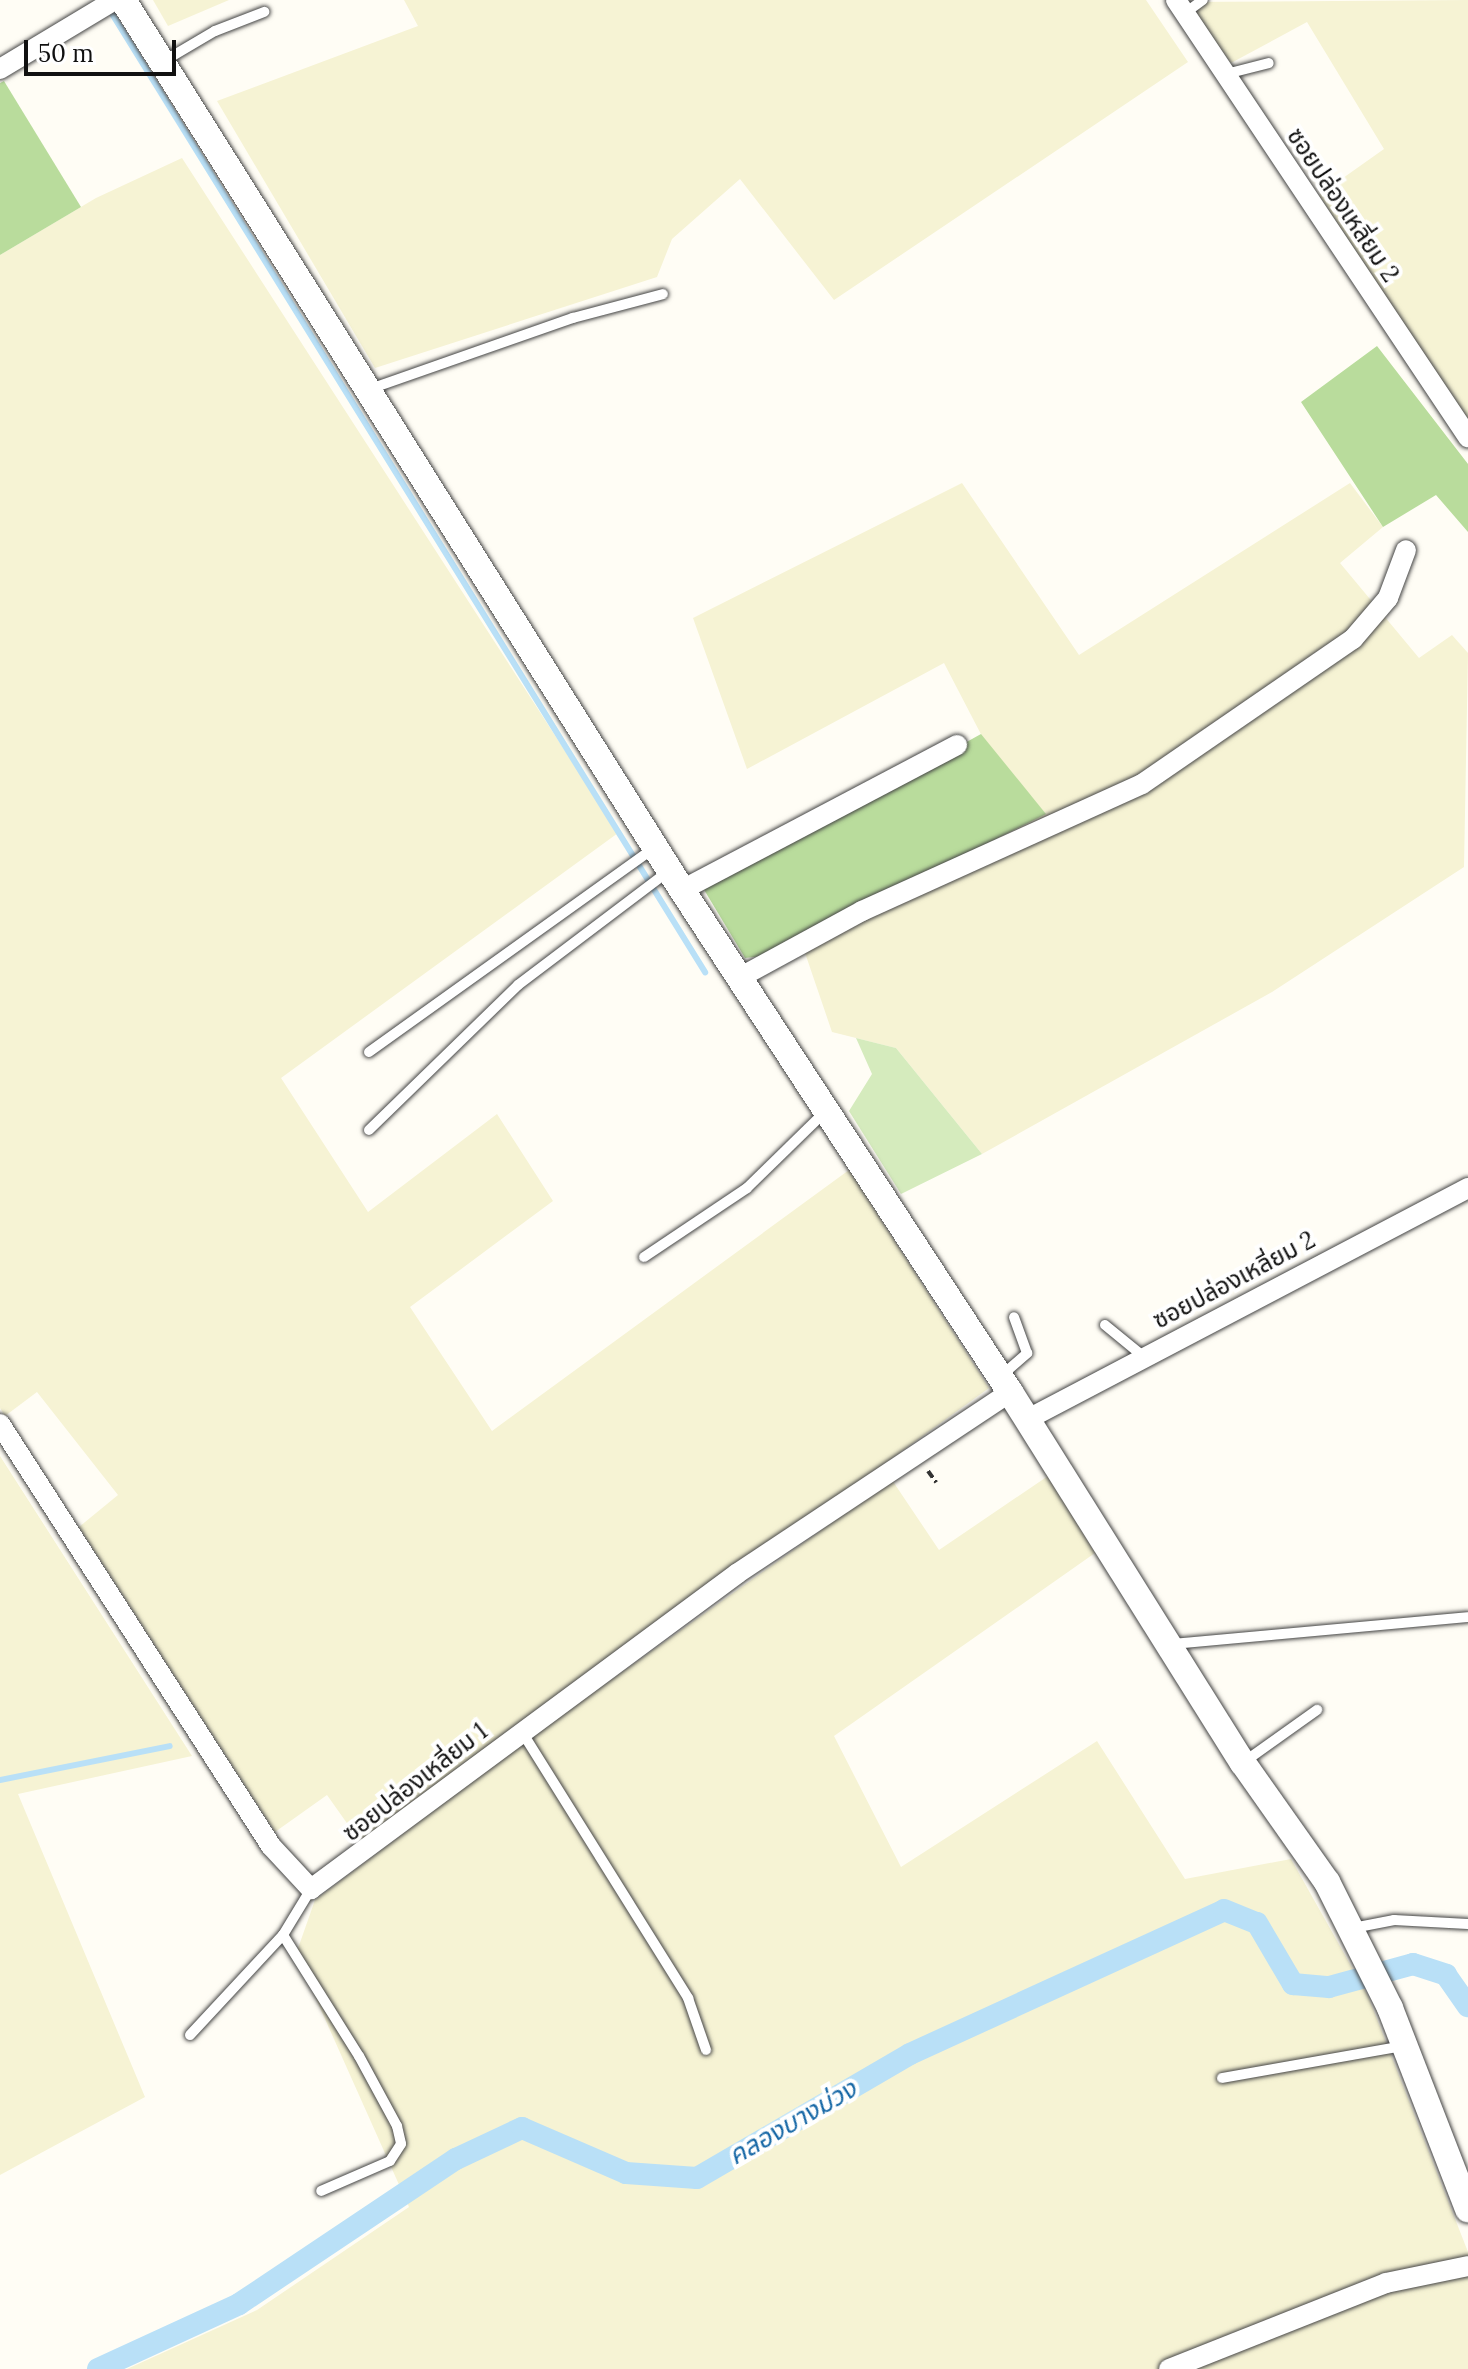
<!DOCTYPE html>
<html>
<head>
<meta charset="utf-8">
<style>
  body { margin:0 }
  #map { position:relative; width:1468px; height:2369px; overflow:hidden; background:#fffdf5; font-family:Lora,"Noto Sans Thai",serif }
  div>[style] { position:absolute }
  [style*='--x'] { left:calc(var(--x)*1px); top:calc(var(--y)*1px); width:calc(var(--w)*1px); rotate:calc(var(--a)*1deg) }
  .farmland>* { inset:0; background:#f6f3d4 }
  .green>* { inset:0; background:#d5ebbd }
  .forest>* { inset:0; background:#b9dc9c }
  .stream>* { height:6px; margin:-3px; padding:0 3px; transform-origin:3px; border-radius:3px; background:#b9e0f7 }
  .canal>* { height:22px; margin:-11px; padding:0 11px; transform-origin:11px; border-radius:11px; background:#b9e0f7 }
  .path>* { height:4px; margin-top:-2px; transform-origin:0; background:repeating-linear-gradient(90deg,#333 0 8px,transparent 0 12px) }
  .roads { filter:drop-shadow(0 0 2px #444) drop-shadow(0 0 2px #444) }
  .service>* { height:10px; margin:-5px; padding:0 5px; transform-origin:5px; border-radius:5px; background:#fff }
  .minor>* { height:20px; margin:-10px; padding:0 10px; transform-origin:10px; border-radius:10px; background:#fff }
  .tertiary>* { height:26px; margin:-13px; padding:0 13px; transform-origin:13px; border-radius:13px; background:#fff }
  span { translate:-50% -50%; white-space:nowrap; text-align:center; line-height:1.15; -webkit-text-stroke:8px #fff; paint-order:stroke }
  .street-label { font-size:24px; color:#111 }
  .water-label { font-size:26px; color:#1768a6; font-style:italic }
  .scale { position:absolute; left:24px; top:40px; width:152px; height:36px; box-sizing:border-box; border:4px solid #111; border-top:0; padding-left:10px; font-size:24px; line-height:28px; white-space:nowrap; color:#111; -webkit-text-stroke:6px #fff; paint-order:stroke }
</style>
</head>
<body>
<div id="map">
  <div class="farmland">
    <i style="clip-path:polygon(153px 0,229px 0,168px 26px)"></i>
    <i style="clip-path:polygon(404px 0,1146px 0,1188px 62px,834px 300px,740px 179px,672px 239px,657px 277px,375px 368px,217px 101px,418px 26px)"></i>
    <i style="clip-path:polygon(1468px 0,1468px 425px,1319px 195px,1384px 149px,1307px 22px,1231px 63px,1186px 2px)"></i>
    <i style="clip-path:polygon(182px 158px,618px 833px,281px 1078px,368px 1212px,497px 1114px,553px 1201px,410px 1307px,492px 1431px,849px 1170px,989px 1388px,361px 1843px,327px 1795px,275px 1832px,79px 1527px,118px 1495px,37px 1392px,5px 1416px,0 1408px,0 255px,96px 198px)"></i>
    <i style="clip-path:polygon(962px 483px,1079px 655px,1350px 483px,1383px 527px,1340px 563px,1419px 658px,1452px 635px,1468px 653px,1464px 867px,1272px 992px,982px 1154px,896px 1048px,832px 1032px,803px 947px,1045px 813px,985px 742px,944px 663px,747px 769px,693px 618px)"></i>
    <i style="clip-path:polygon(0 1456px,192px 1756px,18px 1794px,145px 2097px,0 2175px)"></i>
    <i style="clip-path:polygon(1048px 1476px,1095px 1553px,834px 1736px,901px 1867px,1097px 1741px,1185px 1879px,1291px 1859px,1368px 1996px,1468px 2252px,1468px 2369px,127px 2369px,257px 2310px,409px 2207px,296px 1954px,315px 1900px,538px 1732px,892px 1480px,939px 1550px)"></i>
  </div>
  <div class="green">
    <i style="clip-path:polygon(856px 1038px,896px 1048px,982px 1154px,901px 1194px,849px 1111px,872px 1074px)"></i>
  </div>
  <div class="forest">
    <i style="clip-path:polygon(4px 81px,81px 207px,0 255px,0 83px)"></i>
    <i style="clip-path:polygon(1377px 346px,1468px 464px,1468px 532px,1436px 495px,1383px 527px,1301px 402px)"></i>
    <i style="clip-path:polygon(981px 734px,1046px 814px,763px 956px,745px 958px,703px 888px)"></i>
  </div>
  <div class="stream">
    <i style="--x:109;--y:9;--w:1133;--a:58.25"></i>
    <i style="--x:0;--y:1780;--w:173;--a:-11.3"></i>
  </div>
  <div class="canal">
    <i style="--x:98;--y:2369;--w:155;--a:-24.7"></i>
    <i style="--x:239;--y:2304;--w:261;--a:-33.8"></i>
    <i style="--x:456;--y:2159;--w:73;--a:-25.2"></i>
    <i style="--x:522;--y:2128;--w:113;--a:23.4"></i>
    <i style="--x:626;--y:2173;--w:71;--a:4"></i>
    <i style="--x:697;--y:2178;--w:246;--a:-30.2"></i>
    <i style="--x:910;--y:2054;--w:345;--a:-24.6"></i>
    <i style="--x:1224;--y:1910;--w:35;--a:22"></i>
    <i style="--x:1257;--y:1923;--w:71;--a:59.5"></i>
    <i style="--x:1293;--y:1984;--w:36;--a:5"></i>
    <i style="--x:1329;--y:1987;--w:87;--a:-15.3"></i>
    <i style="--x:1413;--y:1964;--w:35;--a:18"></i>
    <i style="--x:1446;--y:1975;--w:38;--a:55"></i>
  </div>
  <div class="path">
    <i style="--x:928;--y:1471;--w:14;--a:54"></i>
  </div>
  <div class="roads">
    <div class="service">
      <i style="--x:1185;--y:13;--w:22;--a:-36"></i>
      <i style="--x:164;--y:61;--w:59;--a:-30.5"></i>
      <i style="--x:215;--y:31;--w:53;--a:-21.2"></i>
      <i style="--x:1226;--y:74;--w:44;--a:-14.3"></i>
      <i style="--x:370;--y:389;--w:215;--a:-19.3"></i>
      <i style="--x:573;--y:318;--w:93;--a:-14.9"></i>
      <i style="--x:369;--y:1052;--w:349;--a:-35.6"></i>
      <i style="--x:369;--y:1130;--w:208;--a:-44.2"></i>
      <i style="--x:518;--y:985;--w:191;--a:-37.1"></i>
      <i style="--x:644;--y:1257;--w:124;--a:-33.8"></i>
      <i style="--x:747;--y:1188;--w:110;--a:-44.3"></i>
      <i style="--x:1105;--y:1325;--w:50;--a:39.4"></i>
      <i style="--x:1001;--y:1376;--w:35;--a:-41"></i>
      <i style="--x:1027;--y:1353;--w:38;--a:-110"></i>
      <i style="--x:1172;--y:1644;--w:297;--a:-5.2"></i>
      <i style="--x:522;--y:1732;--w:314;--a:58"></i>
      <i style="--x:688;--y:1998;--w:55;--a:70.9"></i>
      <i style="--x:1244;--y:1762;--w:90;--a:-35.5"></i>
      <i style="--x:1353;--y:1928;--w:42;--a:-11"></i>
      <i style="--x:1394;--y:1920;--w:74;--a:3.1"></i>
      <i style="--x:283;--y:1935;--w:143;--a:57.9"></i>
      <i style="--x:359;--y:2056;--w:80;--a:61.5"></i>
      <i style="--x:397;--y:2126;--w:18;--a:77"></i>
      <i style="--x:401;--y:2144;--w:20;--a:123"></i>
      <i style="--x:390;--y:2161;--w:75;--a:156.5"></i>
      <i style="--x:190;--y:2035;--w:137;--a:-47.1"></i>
      <i style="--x:283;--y:1935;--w:54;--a:-58.7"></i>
      <i style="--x:1222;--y:2078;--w:184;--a:-10"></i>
    </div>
    <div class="minor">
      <i style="--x:1176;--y:0;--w:526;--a:56.25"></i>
      <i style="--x:0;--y:69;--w:134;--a:-31"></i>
      <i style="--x:682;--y:890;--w:311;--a:-27.8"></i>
      <i style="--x:739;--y:978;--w:140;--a:-28.6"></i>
      <i style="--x:862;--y:911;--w:307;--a:-24.4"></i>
      <i style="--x:1142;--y:784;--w:256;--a:-34.5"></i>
      <i style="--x:1353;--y:639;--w:54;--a:-49.5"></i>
      <i style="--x:1388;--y:598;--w:51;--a:-69.4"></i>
      <i style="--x:1026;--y:1420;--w:499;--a:-27.7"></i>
      <i style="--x:0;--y:1424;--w:502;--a:57.29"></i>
      <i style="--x:271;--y:1846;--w:59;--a:47.1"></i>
      <i style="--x:311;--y:1889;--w:531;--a:-36.5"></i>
      <i style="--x:738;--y:1573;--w:327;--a:-33.6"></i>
      <i style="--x:1169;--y:2369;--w:233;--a:-21.6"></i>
      <i style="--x:1386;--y:2283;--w:84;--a:-11.7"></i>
    </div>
    <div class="tertiary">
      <i style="--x:123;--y:0;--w:1051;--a:57.87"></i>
      <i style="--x:682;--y:890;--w:600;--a:56.84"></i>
      <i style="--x:1010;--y:1392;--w:438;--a:57.9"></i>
      <i style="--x:1243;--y:1763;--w:146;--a:54.8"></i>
      <i style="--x:1327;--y:1882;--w:141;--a:63.4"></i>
      <i style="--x:1390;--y:2008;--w:216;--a:68.8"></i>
    </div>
  </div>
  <div class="street-label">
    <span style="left:1343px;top:205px;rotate:56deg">ซอยปล่องเหลี่ยม 2</span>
    <span style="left:1234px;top:1280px;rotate:-28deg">ซอยปล่องเหลี่ยม 2</span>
    <span style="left:415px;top:1782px;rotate:-38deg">ซอยปล่องเหลี่ยม 1</span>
  </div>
  <div class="water-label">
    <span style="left:792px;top:2122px;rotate:-30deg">คลองบางม่วง</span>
  </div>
  <div class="scale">50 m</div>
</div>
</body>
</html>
